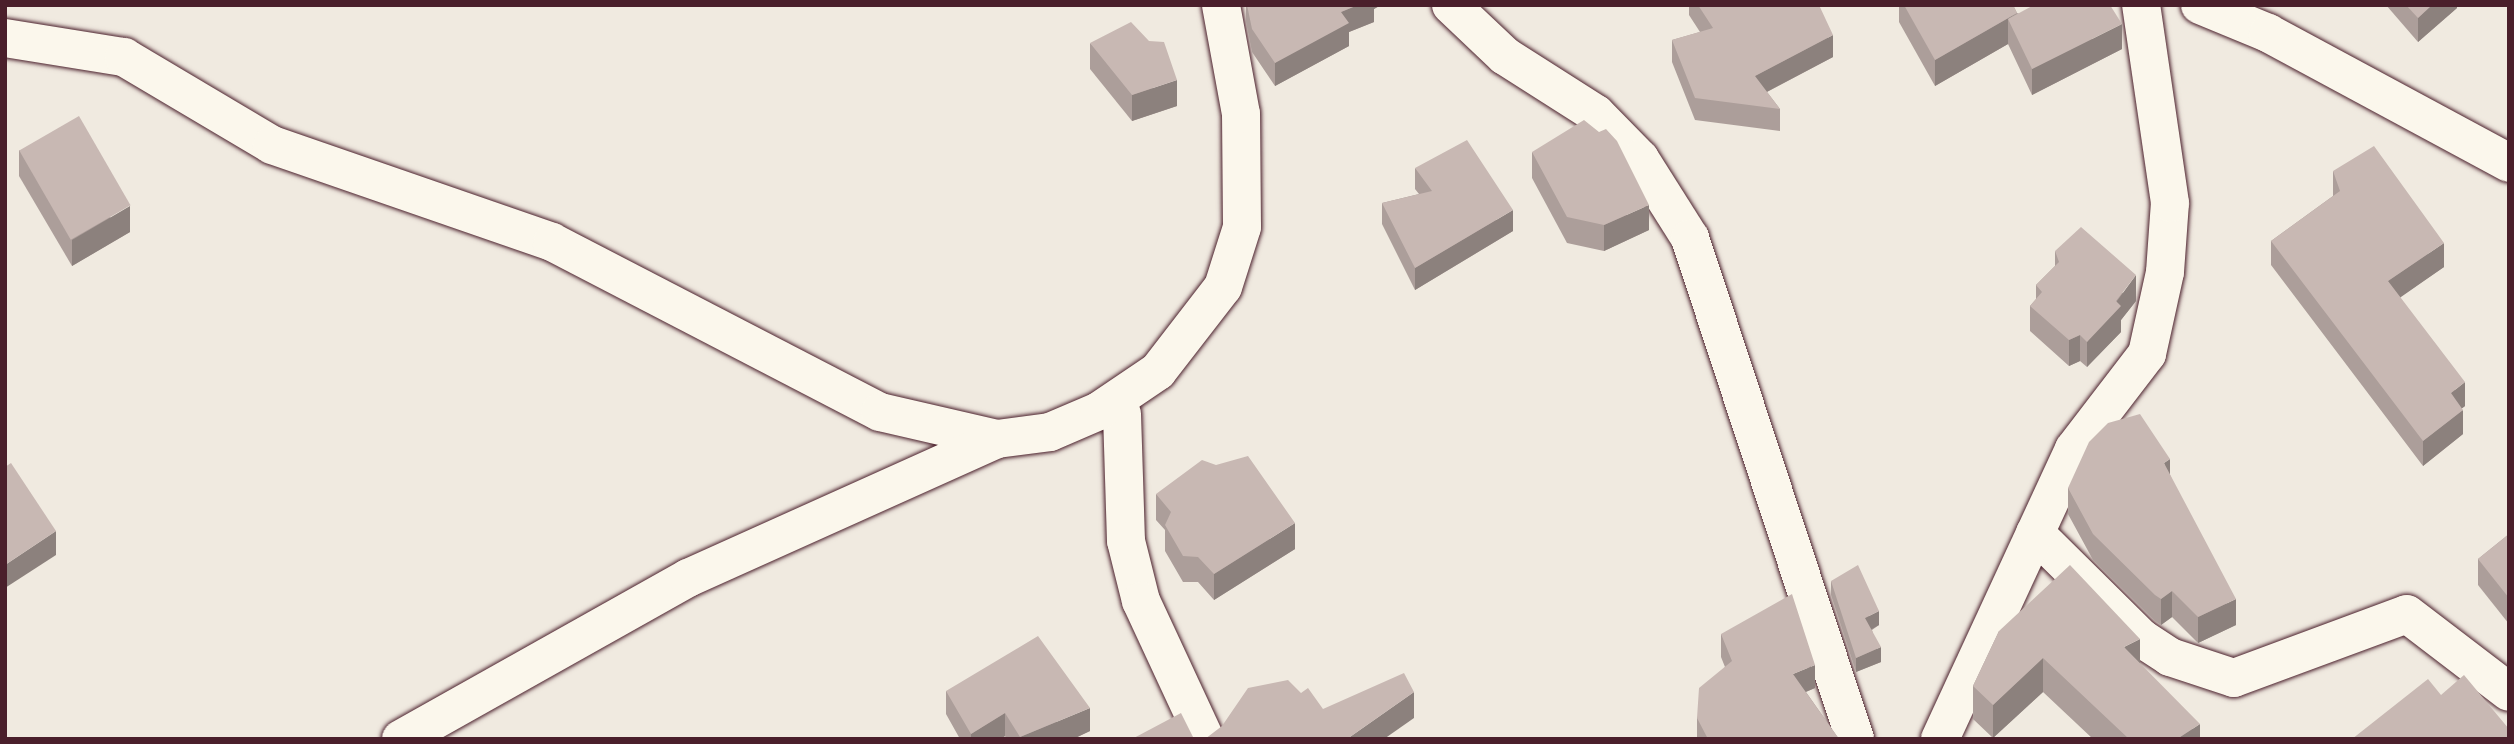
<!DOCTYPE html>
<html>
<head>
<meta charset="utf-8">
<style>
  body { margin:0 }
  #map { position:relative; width:2514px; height:744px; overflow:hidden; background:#f0eae0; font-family:"Gochi Hand",sans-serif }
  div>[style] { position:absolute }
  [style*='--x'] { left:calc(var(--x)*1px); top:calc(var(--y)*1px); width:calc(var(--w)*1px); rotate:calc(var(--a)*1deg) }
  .roads { filter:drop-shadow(0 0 2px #4a1f2b) drop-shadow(0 0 2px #4a1f2b) }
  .street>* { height:38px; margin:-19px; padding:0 19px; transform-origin:19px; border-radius:19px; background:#fbf7ec }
  .wall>* { inset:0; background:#ac9e9a }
  .shaded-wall>* { inset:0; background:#8c817d }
  .building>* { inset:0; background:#c8b8b3; transform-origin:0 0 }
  span { translate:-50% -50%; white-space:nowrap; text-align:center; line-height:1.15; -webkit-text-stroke:6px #fbf7ec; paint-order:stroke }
  .frame { position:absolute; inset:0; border:7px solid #4a1f2b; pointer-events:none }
</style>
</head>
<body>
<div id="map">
  <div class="roads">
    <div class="street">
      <i style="--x:1451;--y:5;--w:74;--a:43.4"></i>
      <i style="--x:1505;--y:56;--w:108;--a:32.5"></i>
      <i style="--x:1596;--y:114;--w:63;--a:45.6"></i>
      <i style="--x:1640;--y:159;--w:93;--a:57.7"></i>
      <i style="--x:1690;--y:238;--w:527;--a:71.77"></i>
      <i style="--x:2200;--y:5;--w:74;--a:22.4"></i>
      <i style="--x:2268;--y:33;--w:274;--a:28.3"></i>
      <i style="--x:5;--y:38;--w:121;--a:9.1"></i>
      <i style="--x:124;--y:57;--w:172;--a:30.7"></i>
      <i style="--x:272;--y:145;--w:296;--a:19.1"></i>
      <i style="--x:552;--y:242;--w:369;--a:27.4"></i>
      <i style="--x:880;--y:412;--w:120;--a:13"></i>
      <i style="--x:1122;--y:414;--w:127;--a:88.2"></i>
      <i style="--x:1126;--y:541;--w:62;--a:76"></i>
      <i style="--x:1141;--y:601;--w:152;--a:65.1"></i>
      <i style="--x:2035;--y:533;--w:149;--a:44.7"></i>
      <i style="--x:2141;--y:638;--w:35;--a:33"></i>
      <i style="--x:2170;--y:657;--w:67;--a:18.2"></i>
      <i style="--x:2234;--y:678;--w:184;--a:-20.3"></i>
      <i style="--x:2407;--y:614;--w:128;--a:37.4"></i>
      <i style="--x:401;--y:739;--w:329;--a:-29.3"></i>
      <i style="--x:688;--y:578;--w:339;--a:-24.2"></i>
      <i style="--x:997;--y:439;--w:53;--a:-7.5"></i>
      <i style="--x:1050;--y:432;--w:53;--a:-23.2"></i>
      <i style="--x:1099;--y:411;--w:71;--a:-34.1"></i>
      <i style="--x:1158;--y:371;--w:106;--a:-52.3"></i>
      <i style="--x:1223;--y:287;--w:63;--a:-72.4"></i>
      <i style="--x:1242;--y:227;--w:113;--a:-90.5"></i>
      <i style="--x:1241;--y:114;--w:111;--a:-100.4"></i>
      <i style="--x:1940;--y:739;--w:319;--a:-65.2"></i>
      <i style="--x:2074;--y:449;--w:120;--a:-52.5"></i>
      <i style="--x:2147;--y:354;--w:84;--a:-77.6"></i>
      <i style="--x:2165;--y:272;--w:69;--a:-85.9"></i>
      <i style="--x:2170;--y:203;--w:200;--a:-98.3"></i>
    </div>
  </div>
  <div class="wall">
    <i style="clip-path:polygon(1246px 5px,1381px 5px,1374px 9px,1374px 22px,1349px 32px,1349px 46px,1275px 86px,1252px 52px,1246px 22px)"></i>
    <i style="clip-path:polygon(1689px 5px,1819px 5px,1833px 57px,1767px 92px,1780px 109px,1780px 131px,1695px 120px,1672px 62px,1672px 40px,1700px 32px,1689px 15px)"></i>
    <i style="clip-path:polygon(1899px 5px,2013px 5px,2017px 13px,2122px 49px,2032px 95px,2008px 44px,1935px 86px,1899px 22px)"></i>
    <i style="clip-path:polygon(2386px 5px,2457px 5px,2457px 8px,2418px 42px)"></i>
    <i style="clip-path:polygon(1090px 43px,1177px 106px,1132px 121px,1090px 69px)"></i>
    <i style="clip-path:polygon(19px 150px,130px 232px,72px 266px,19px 176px)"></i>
    <i style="clip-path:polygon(1532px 152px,1649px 230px,1604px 251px,1567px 243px,1532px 178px)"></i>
    <i style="clip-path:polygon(1415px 168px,1513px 231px,1415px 290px,1382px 224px,1382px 203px,1419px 194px,1415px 189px)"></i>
    <i style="clip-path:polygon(2333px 171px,2444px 267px,2400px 297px,2465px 406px,2462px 408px,2463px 434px,2423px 466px,2271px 265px,2271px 241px,2333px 196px)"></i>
    <i style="clip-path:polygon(2055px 251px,2136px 301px,2121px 320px,2121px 332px,2087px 367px,2080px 361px,2069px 366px,2030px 331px,2030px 306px,2036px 299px,2036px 285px,2055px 266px)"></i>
    <i style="clip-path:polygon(2170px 475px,2236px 625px,2198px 643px,2172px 617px,2161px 625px,2155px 621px,2093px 560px,2068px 514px,2068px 488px)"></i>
    <i style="clip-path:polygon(1156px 494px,1295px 549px,1214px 600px,1198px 582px,1183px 582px,1165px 551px,1165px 530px,1156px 520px)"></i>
    <i style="clip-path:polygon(2509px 534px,2509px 624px,2478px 585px,2478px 559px)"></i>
    <i style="clip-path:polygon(1831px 581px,1879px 625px,1872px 630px,1881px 662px,1856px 672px,1831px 595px)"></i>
    <i style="clip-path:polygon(1999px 631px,2140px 663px,2200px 739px,2093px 739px,2043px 692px,1993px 738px,1973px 719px,1973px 686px)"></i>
    <i style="clip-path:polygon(1721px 634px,1815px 688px,1806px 692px,1839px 739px,1697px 739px,1697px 718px,1725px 667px,1721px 657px)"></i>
    <i style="clip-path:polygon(946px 691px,1090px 731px,1073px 739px,1006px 739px,1005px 736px,1001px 739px,960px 739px,946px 714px)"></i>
  </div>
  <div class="shaded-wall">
    <i style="clip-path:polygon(1358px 5px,1381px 5px,1374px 9px,1374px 22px,1349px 32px,1349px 46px,1275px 86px,1275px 63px,1341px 12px)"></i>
    <i style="clip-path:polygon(2432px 5px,2457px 5px,2457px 8px,2418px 42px,2418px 18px)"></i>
    <i style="clip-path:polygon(2017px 13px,2008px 19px,2008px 44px,1935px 86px,1935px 60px)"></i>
    <i style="clip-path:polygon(2122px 24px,2122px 49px,2032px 95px,2032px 69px)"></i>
    <i style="clip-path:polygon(1833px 35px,1833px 57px,1755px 98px,1755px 76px)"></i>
    <i style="clip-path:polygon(1177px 80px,1177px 106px,1132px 121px,1132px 95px)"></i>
    <i style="clip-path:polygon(1649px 205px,1649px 230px,1604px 251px,1604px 225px)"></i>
    <i style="clip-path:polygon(130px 206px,130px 232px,72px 266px,72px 240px)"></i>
    <i style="clip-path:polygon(1513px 210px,1513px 231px,1415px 290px,1415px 268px)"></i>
    <i style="clip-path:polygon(2444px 243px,2444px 267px,2388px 306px,2388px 281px)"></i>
    <i style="clip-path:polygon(2136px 275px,2136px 301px,2121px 320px,2121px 332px,2087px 367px,2087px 342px)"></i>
    <i style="clip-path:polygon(2080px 335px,2080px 361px,2069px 366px,2069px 340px)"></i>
    <i style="clip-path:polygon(2465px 382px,2465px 406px,2451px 417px,2451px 393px)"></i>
    <i style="clip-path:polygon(2463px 410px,2463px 434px,2423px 466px,2423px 441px)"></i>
    <i style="clip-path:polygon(2170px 459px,2170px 485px,2164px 463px)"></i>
    <i style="clip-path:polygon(1295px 523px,1295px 549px,1214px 600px,1214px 574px)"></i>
    <i style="clip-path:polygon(56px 531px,56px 555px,5px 588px,5px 565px)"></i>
    <i style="clip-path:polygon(2172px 591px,2172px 617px,2161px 625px,2161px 599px)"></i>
    <i style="clip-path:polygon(2236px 599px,2236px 625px,2198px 643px,2198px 617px)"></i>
    <i style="clip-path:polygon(1879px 611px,1879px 625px,1865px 633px,1865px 618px)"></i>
    <i style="clip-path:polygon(2140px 639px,2140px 672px,2124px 647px)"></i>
    <i style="clip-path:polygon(1881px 647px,1881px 662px,1856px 672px,1856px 658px)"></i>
    <i style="clip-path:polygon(2043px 658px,2043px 692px,1993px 738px,1993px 705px)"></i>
    <i style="clip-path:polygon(1815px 665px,1815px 688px,1793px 697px,1793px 674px)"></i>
    <i style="clip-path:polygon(1414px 692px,1414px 718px,1384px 739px,1347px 739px)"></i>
    <i style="clip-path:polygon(1090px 708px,1090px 731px,1073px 739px,1020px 739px,1020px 737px)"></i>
    <i style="clip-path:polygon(1005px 713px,1005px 736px,1001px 739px,971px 739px,971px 734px)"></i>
    <i style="clip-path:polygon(2200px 724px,2200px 739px,2177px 739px)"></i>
  </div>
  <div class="building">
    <i style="clip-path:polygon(1247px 5px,1358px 5px,1341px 12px,1349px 23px,1275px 63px,1252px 29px)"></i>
    <i style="clip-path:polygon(1698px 5px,1819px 5px,1833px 35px,1755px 76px,1780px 109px,1695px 98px,1672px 40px,1713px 28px)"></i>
    <i style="clip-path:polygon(1904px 5px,2013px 5px,2017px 13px,1935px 60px)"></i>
    <i style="clip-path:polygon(2034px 5px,2110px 5px,2122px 24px,2032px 69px,2008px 19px)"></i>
    <i style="clip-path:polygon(2406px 5px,2432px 5px,2418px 18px)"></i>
    <i style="clip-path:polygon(1131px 22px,1149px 41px,1164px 42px,1177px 80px,1132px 95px,1090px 43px)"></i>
    <i style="left:79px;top:116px;width:103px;height:69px;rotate:60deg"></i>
    <i style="clip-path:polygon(1584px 120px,1599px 132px,1606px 129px,1617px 141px,1649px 205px,1604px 225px,1567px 217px,1532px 152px)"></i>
    <i style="clip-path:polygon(1467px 140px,1513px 210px,1415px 268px,1382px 203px,1432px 191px,1415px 168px)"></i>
    <i style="clip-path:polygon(2374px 146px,2444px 243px,2388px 281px,2465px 382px,2451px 393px,2463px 410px,2423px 441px,2271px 241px,2340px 191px,2333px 171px)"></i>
    <i style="clip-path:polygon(2081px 227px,2136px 275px,2116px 301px,2121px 306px,2087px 342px,2080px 335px,2069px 340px,2030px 306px,2042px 292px,2036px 285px,2059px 262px,2055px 251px)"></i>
    <i style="clip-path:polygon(2140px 414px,2170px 459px,2164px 463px,2236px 599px,2198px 617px,2172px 591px,2161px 599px,2155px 595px,2093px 534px,2068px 488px,2089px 442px,2108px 423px)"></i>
    <i style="clip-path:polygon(1248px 456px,1295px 523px,1214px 574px,1198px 557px,1183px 556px,1165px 525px,1171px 512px,1156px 494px,1202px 460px,1216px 465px)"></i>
    <i style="clip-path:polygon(11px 463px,56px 531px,5px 565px,5px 467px)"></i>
    <i style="clip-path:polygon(2509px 534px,2509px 598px,2478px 559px)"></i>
    <i style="clip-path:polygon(1858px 565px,1879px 611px,1865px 618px,1881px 647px,1856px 658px,1831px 581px)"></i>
    <i style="clip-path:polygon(2070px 565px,2140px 639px,2124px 647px,2200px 724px,2177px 739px,2129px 739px,2043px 658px,1993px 705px,1973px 686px,1999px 631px)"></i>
    <i style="clip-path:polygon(1792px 594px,1815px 665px,1793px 674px,1839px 739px,1708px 739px,1697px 718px,1699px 688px,1732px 661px,1721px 634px)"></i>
    <i style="clip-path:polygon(1038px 636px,1090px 708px,1020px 737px,1005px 713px,971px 734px,946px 691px)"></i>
    <i style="clip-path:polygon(1404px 673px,1414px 692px,1347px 739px,1205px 739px,1222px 726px,1248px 688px,1288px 680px,1301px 693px,1308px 688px,1323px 709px)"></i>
    <i style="clip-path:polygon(2464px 675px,2509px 729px,2509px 739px,2352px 739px,2428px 679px,2441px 695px)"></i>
    <i style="clip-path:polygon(1181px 713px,1194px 739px,1132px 739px)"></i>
  </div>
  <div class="frame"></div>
</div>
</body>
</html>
